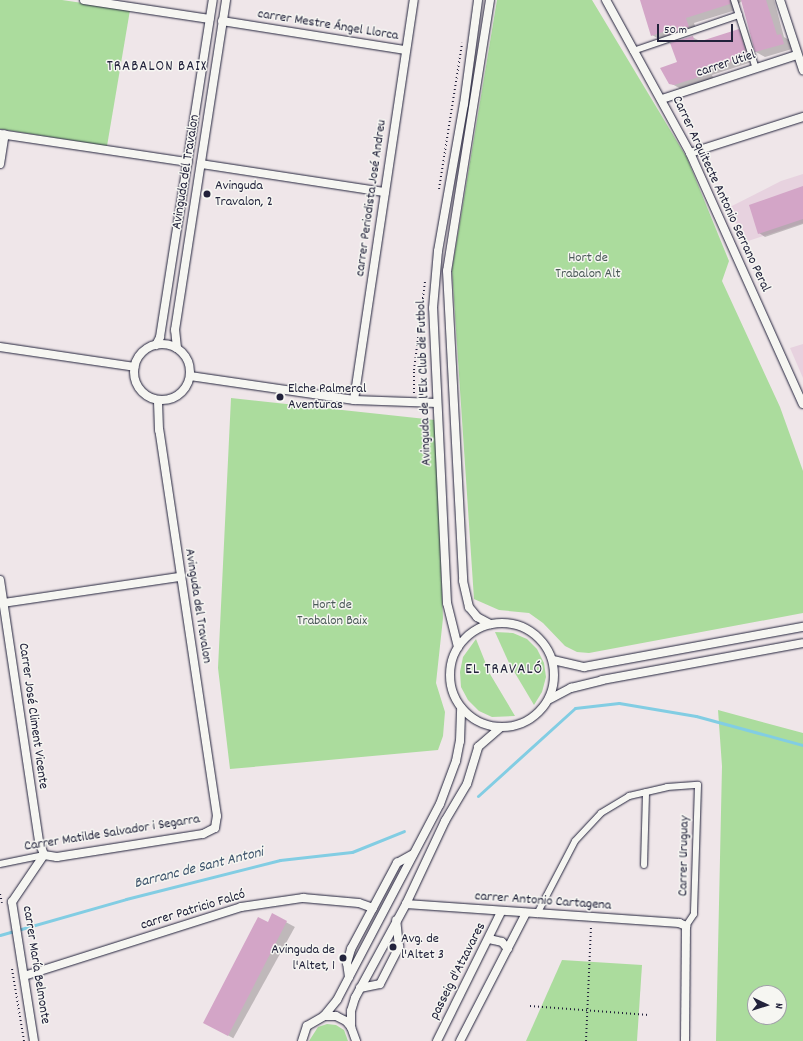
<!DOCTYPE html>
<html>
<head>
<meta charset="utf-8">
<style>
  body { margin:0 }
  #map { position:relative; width:803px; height:1041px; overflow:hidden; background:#efe6e9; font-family:Dekko,sans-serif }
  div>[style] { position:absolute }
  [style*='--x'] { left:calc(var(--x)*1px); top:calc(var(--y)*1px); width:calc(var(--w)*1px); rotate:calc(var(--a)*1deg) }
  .built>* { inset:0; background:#e7d2df }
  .green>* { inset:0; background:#abdc9d }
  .shadow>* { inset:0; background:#0003; transform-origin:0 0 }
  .stream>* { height:3px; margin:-1.5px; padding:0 1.5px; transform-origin:1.5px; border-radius:1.5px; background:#82cde3 }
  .building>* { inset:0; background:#d3a5c7 }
  .path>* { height:2px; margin-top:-1px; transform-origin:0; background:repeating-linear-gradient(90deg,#22223b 0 1px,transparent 0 4px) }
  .roads { filter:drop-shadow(0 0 1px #22223b) drop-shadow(0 0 1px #22223b) }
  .pedestrian>* { height:6px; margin:-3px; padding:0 3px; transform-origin:3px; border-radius:3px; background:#f6f6f2 }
  .minor>* { height:8px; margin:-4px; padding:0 4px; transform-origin:4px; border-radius:4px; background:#f6f6f2 }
  .minor>.ring { margin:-4px; padding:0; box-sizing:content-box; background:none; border:8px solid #f6f6f2; border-radius:50% }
  .dots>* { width:11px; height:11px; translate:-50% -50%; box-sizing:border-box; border:2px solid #f6f6f2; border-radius:50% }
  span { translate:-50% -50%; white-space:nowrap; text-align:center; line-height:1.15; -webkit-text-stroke:3px #f6f6f2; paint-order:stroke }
  .street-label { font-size:14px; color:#22223b }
  .poi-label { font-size:14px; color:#22223b }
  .left { translate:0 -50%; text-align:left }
  .right { translate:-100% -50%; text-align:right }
  .park-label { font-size:14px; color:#4b5a58 }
  .neighbourhood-label { font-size:15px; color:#22223b; letter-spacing:1px }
  .water-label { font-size:15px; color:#3f556d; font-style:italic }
  .north { position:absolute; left:747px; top:985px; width:40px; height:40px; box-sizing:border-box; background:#f6f6f2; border:1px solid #a1a1a9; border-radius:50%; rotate:94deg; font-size:11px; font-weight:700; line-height:16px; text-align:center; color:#22223b }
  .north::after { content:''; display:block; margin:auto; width:14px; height:18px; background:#22223b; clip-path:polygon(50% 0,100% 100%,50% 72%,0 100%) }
  .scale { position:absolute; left:657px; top:24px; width:76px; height:18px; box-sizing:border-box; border:2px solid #22223b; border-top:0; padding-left:5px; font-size:12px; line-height:14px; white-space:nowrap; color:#22223b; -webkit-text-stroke:3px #f6f6f2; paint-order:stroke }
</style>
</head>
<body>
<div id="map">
  <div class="built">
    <i style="clip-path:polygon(803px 174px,803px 223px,748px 241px,726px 209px,781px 181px)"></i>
    <i style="clip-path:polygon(803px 344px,803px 378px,790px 348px)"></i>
  </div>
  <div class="green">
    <i style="clip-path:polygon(0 0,62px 0,130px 10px,107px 146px,0 129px)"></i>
    <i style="clip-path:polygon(497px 0,592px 0,687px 158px,729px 261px,722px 281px,780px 407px,803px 471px,803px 613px,589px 653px,577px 652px,565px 646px,543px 623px,529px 613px,499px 610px,474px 599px,452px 270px)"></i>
    <i style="clip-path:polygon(231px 398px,435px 420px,443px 618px,436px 683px,445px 712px,443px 736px,438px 750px,230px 769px,218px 668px)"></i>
    <i style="clip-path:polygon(495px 632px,513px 633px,527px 639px,537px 649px,544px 663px,546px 677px,542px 692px,534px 705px,509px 663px)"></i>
    <i style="clip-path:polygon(476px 639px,490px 674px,515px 716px,492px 717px,479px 711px,468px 700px,461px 687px,460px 672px,463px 657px)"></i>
    <i style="clip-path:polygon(evenodd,718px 710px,803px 733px,803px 1041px,716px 1041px,722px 766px,718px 710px,755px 993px,779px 993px,779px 1017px,755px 1017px,755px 993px)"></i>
    <i style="clip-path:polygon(562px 960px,642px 965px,637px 1041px,526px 1041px)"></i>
    <i style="clip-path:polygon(327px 1024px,336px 1025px,344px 1030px,348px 1041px,309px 1041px,318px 1027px)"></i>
  </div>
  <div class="shadow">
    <i style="clip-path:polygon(641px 0,774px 0,784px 37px,789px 40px,792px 49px,765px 57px,756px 52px,742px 1px,738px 4px,739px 9px,694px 23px,697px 32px,661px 40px,652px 35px)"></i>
    <i style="clip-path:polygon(739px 30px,747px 35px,755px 61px,712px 75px,714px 80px,683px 90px,670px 83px,692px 37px,702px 42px)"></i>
    <i style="clip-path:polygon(803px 187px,803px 224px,765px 237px,759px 233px)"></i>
    <i style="left:273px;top:915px;width:25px;height:127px;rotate:29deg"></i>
  </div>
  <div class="stream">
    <i style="--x:478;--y:796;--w:131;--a:-42.2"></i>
    <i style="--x:575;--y:708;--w:44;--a:-6.5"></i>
    <i style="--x:619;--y:703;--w:78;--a:9.6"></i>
    <i style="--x:696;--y:716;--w:111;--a:15.2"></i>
    <i style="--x:0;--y:935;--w:131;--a:-15.9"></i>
    <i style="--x:126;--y:899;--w:159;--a:-14.2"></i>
    <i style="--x:280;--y:860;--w:72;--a:-6.3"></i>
    <i style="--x:352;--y:852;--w:56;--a:-22"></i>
  </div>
  <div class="building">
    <i style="clip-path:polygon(640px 0,730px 0,730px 4px,686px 18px,689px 27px,667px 35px,666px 31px,651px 36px)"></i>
    <i style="clip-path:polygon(741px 0,766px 0,777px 35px,781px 34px,784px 44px,755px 52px)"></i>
    <i style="clip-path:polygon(739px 29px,747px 56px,704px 70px,705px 75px,674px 85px,669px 84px,660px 68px,677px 62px,670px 43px,693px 36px,695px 43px)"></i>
    <i style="clip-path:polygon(803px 186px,803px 219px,758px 234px,749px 205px)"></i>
    <i style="clip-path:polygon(272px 913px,287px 921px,228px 1036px,203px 1023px,258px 917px,268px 922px)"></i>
  </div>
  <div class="path">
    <i style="--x:439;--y:189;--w:148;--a:-81"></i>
    <i style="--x:414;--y:393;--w:23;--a:-90"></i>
    <i style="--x:414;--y:370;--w:89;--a:-82.9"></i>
    <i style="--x:0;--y:894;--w:9;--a:77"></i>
    <i style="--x:12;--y:969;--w:73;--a:80.5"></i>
    <i style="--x:530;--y:1006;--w:119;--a:4.3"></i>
    <i style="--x:586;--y:1041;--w:116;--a:-87.5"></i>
  </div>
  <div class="roads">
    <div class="pedestrian">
      <i style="--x:734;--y:0;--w:72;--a:72.3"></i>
      <i style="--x:633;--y:51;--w:112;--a:-18.8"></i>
      <i style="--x:0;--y:864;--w:45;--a:-11.6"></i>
      <i style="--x:644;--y:865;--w:73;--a:-88.4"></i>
      <i style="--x:537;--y:914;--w:82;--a:-62.5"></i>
      <i style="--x:575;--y:841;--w:38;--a:-47"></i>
      <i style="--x:601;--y:813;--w:33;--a:-31"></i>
      <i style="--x:629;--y:796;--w:39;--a:-13"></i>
      <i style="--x:667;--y:787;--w:31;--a:-4"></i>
      <i style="--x:698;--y:785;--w:129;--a:91.8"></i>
      <i style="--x:694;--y:914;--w:14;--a:124"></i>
    </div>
    <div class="minor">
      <i style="--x:84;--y:0;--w:127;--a:8.6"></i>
      <i style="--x:490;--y:0;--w:274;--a:99"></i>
      <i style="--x:447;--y:271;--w:310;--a:87"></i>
      <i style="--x:463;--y:581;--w:27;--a:77"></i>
      <i style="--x:469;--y:607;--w:13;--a:51"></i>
      <i style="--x:477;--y:617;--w:15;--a:28"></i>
      <i style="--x:606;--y:0;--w:175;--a:61.2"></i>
      <i style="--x:690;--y:153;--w:275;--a:65.8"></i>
      <i style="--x:780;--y:0;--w:74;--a:71.8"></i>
      <i style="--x:222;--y:21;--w:186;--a:9"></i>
      <i style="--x:662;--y:99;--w:142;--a:-18.1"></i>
      <i style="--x:0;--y:134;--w:190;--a:8.5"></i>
      <i style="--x:690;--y:153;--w:119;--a:-17.7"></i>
      <i style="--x:0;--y:164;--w:30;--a:-81"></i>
      <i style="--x:201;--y:164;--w:186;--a:8.7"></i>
      <i class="ring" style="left:134px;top:344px;width:48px;height:48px"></i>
      <i style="--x:156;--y:345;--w:9;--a:-63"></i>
      <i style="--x:160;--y:337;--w:341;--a:-81.1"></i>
      <i style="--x:0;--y:347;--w:136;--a:8.4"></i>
      <i style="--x:177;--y:348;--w:18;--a:-96"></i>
      <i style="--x:175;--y:330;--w:334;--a:-81.2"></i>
      <i style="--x:190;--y:376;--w:166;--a:8.3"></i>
      <i style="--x:354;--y:400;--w:83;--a:2.1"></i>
      <i style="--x:354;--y:400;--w:404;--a:-81.5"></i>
      <i style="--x:0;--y:580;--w:264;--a:81.5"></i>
      <i style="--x:39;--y:841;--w:15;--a:70"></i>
      <i style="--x:3;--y:603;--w:179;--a:-8.4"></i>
      <i class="ring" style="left:450px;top:623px;width:96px;height:96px"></i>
      <i style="--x:458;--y:647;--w:45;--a:-104"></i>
      <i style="--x:447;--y:603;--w:295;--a:-92.7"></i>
      <i style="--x:433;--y:308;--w:57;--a:-85"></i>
      <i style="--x:438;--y:251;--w:149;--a:-80"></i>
      <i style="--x:464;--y:104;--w:105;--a:-82.3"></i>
      <i style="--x:553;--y:660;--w:32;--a:13"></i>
      <i style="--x:584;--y:667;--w:223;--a:-10.4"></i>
      <i style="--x:550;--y:699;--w:24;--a:-28"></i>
      <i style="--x:571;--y:688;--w:32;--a:-14"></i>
      <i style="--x:602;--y:680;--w:204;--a:-10.4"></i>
      <i style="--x:44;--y:855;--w:13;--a:9"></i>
      <i style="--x:57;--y:857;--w:148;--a:-9"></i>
      <i style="--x:203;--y:834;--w:13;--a:-27"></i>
      <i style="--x:215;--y:828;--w:12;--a:-81"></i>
      <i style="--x:217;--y:816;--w:390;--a:-98.5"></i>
      <i style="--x:159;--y:430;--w:30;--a:-92"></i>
      <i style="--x:406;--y:904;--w:274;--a:4"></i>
      <i style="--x:679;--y:923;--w:8;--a:23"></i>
      <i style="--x:686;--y:926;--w:115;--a:90.5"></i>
      <i style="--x:489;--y:939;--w:13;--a:13"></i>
      <i style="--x:502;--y:942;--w:9;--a:49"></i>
      <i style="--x:24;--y:976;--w:228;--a:-17.6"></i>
      <i style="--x:241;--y:907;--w:63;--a:-8.3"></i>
      <i style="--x:303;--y:898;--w:56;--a:5.1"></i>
      <i style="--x:359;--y:903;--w:15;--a:20"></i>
      <i style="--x:349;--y:977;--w:14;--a:-98"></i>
      <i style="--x:347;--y:963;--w:15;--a:-74"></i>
      <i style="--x:351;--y:949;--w:98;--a:-61.9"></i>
      <i style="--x:397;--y:863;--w:18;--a:-29"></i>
      <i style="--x:360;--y:988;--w:20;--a:-11"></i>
      <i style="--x:380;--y:984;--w:42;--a:-62.8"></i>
      <i style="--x:399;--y:947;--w:27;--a:-96"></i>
      <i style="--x:324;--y:1016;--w:21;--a:-51"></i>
      <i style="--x:337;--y:1000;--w:221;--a:-62.3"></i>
      <i style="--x:440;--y:804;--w:46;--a:-69.6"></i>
      <i style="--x:456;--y:761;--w:20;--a:-79"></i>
      <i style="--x:460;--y:741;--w:33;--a:-88"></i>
      <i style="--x:351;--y:1027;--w:16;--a:-90"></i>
      <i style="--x:351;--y:1011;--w:14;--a:-73"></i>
      <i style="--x:355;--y:998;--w:107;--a:-61.5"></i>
      <i style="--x:406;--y:904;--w:92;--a:-64.8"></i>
      <i style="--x:445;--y:821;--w:43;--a:-59.3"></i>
      <i style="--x:467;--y:784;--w:39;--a:-73"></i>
      <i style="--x:478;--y:747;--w:29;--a:-41"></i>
      <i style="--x:34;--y:1041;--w:141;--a:-99"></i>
      <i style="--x:12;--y:902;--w:57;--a:-55.8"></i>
      <i style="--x:302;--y:1041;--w:16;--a:-72"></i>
      <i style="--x:307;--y:1026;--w:20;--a:-30"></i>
      <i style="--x:324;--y:1016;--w:12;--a:0"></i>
      <i style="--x:336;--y:1016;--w:11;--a:27"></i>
      <i style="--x:346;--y:1021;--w:8;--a:50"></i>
      <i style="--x:351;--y:1027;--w:15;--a:70"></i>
      <i style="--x:437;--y:1041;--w:144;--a:-63.6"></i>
      <i style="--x:460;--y:1041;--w:144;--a:-62.7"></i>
    </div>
  </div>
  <div class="dots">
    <i style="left:207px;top:194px;background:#22223b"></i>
    <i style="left:280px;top:397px;background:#22223b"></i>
    <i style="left:393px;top:947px;background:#22223b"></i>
    <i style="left:343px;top:958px;background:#22223b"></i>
  </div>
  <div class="street-label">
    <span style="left:328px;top:25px;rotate:9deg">carrer Mestre Ángel Llorca</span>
    <span style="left:726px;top:64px;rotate:-18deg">carrer Utiel</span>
    <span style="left:186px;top:172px;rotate:-81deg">Avinguda del Travalon</span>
    <span style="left:721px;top:194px;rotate:65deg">Carrer Arquitecte Antonio Serrano Peral</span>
    <span style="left:371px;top:198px;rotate:-82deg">carrer Periodista José Andreu</span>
    <span style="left:424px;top:383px;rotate:-92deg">Avinguda de l'Elx Club de Futbol</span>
    <span style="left:198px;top:606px;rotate:81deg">Avinguda del Travalon</span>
    <span style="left:33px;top:716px;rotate:82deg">Carrer José Climent Vicente</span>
    <span style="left:112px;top:833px;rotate:-9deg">Carrer Matilde Salvador i Segarra</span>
    <span style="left:684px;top:856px;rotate:-89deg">Carrer Uruguay</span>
    <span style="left:543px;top:901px;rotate:4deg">carrer Antonio Cartagena</span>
    <span style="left:193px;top:910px;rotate:-17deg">carrer Patricio Falcó</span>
    <span style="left:36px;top:965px;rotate:81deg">carrer María Belmonte</span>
    <span style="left:458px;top:971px;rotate:-63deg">passeig d'Atzavares</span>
  </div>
  <div class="poi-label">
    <span class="left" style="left:215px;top:194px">Avinguda<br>Travalon, 2</span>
    <span class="left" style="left:288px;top:397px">Elche Palmeral<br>Aventuras</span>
    <span class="left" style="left:401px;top:947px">Avg. de<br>l'Altet 3</span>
    <span class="right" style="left:335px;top:958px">Avinguda de<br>l'Altet, 1</span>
  </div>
  <div class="park-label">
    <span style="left:588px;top:266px">Hort de<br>Trabalon Alt</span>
    <span style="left:332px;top:613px">Hort de<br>Trabalon Baix</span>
  </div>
  <div class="neighbourhood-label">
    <span style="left:157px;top:68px">TRABALON BAIX</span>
    <span style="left:504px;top:671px">EL TRAVALÓ</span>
  </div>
  <div class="water-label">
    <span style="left:199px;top:869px;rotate:-14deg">Barranc de Sant Antoni</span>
  </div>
  <div class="north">N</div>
  <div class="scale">50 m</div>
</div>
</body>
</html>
